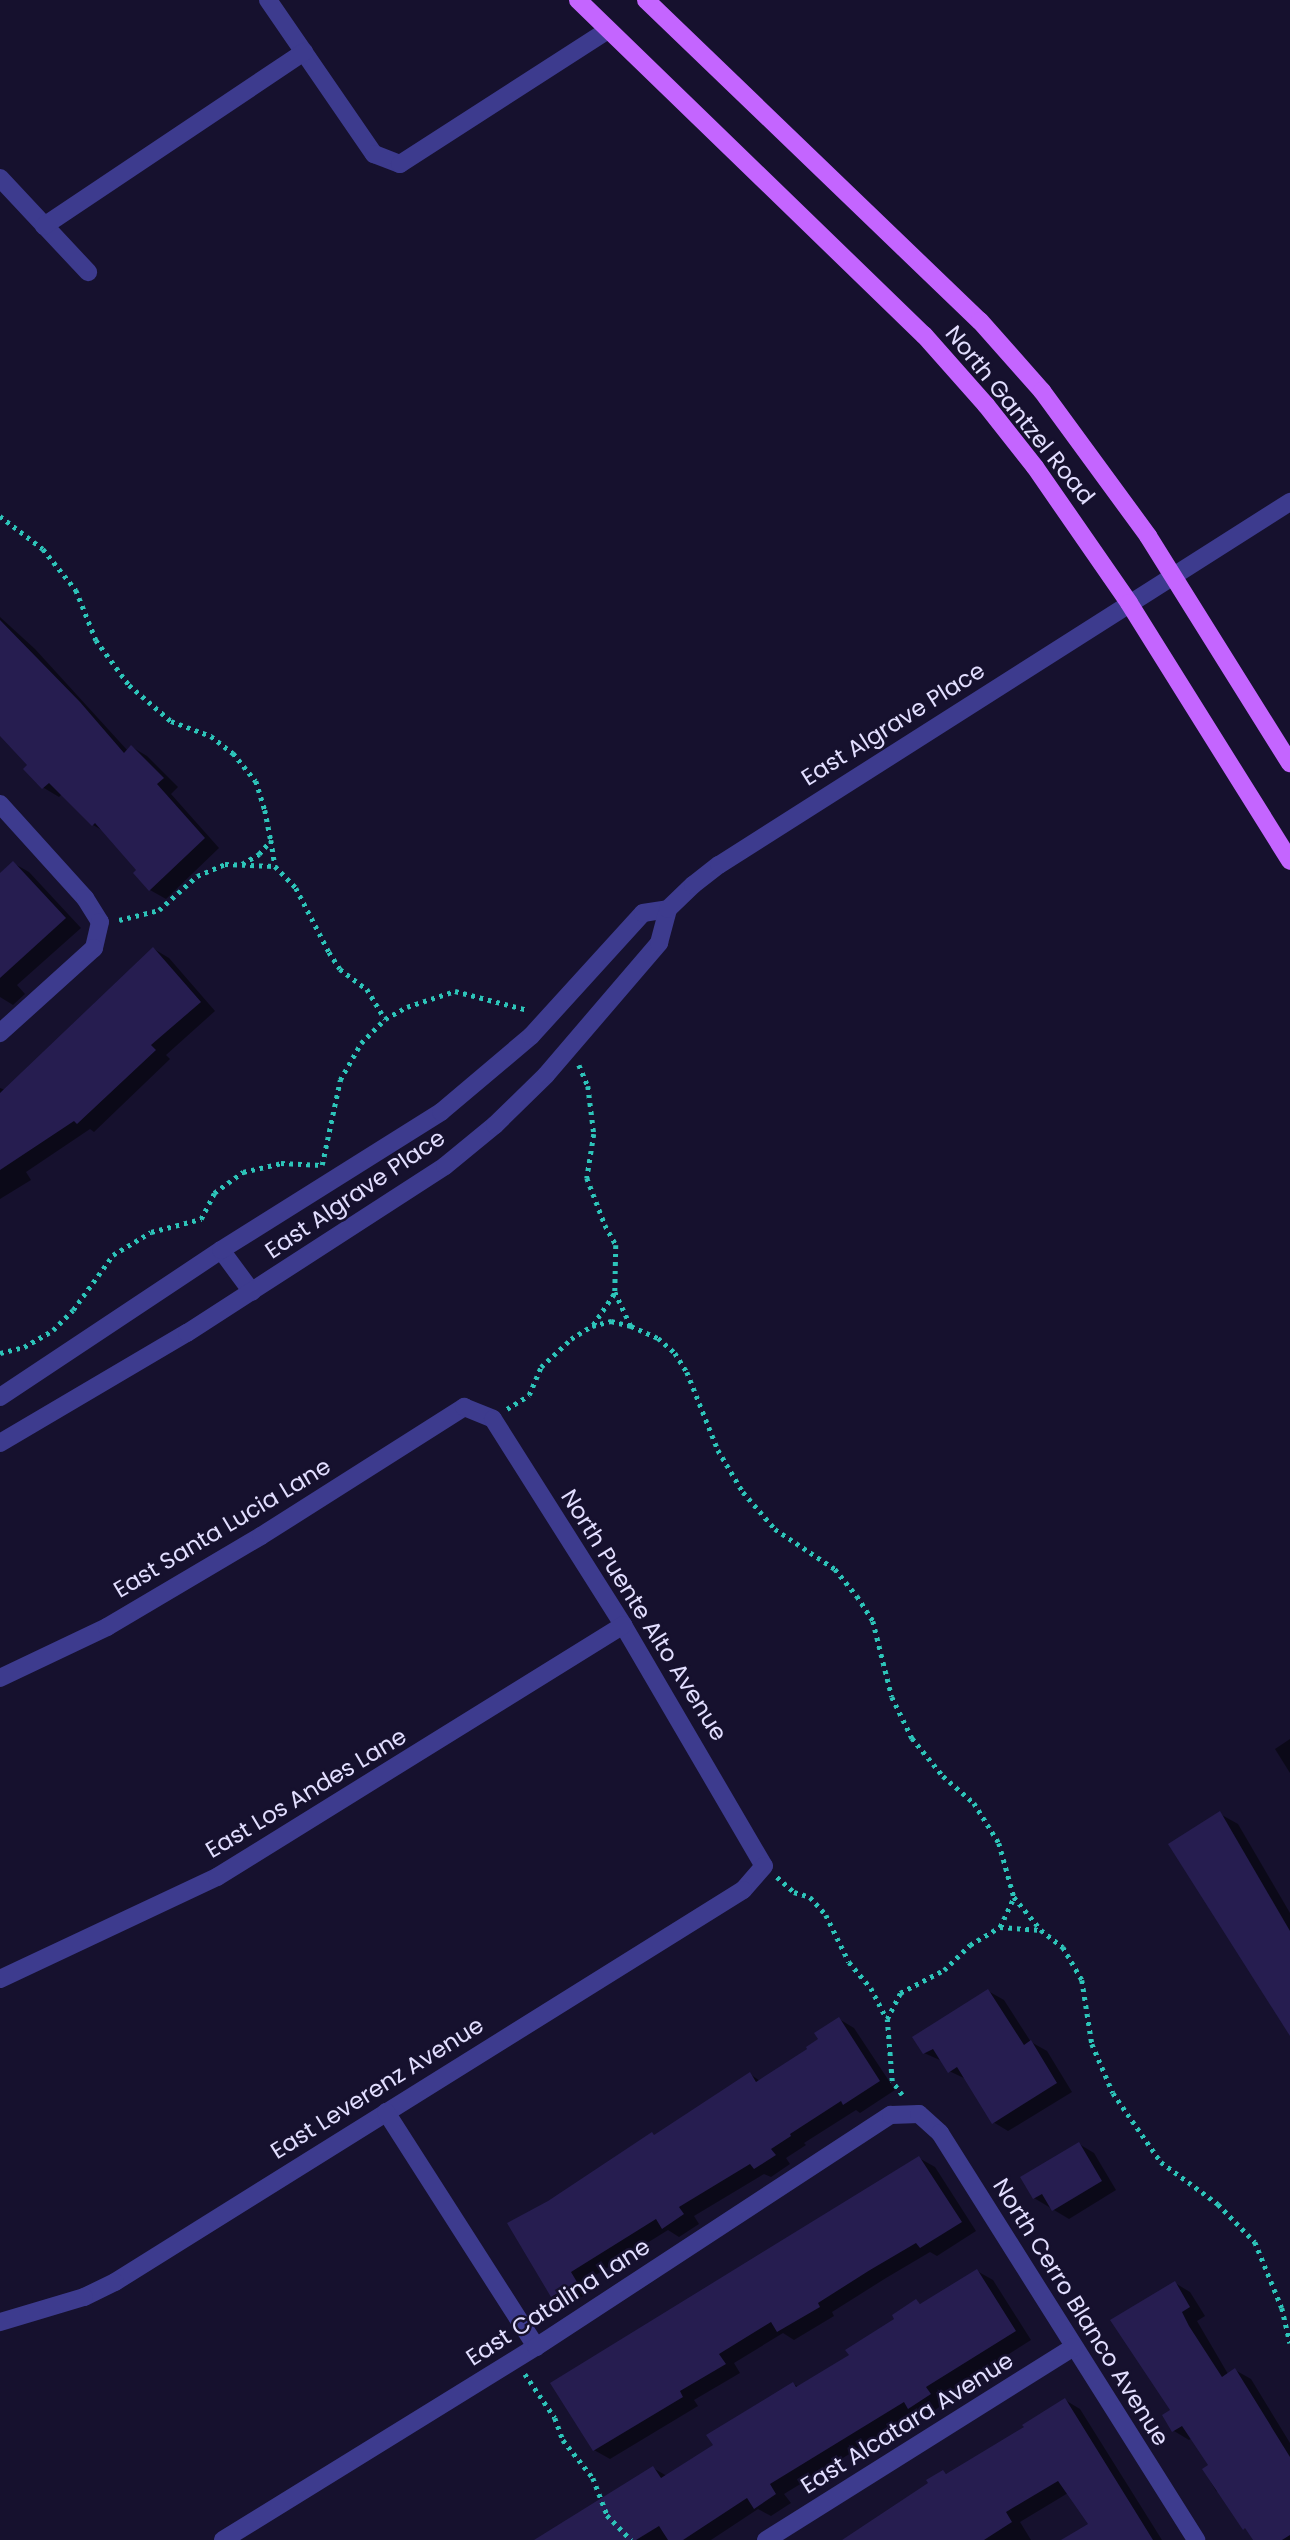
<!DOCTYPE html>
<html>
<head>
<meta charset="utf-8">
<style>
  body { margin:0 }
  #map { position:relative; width:1290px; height:2540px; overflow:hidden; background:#16112e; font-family:Poppins,sans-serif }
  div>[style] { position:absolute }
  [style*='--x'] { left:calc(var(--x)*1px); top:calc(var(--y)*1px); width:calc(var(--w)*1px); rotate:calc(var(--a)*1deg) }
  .shadow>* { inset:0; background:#0007 }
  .building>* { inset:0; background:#261d50 }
  .path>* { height:4.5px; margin-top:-2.25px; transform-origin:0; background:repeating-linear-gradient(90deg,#2dc4b9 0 3.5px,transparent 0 8.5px) }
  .minor>* { height:18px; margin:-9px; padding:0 9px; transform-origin:9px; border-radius:9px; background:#3d3b8e }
  .major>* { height:18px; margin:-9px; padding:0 9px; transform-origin:9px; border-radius:9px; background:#c465ff }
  span { translate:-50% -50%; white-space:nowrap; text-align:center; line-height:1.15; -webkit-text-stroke:5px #16112e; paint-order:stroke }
  .street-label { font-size:23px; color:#e2deff }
</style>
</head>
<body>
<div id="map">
  <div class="shadow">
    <i style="clip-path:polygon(0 617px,35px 649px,128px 751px,132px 747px,147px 756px,178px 787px,171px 794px,219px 848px,166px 899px,150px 890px,139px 870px,105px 832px,93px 825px,62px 794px,59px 797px,44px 788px,26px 769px,30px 765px,0 733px)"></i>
    <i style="clip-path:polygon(13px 863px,29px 872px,81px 928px,17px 985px,25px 994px,13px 1005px,0 997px,0 876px)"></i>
    <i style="clip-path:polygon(154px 949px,169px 958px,215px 1011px,166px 1055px,170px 1059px,94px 1132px,90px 1129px,26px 1172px,31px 1180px,0 1199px,0 1088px,5px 1090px)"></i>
    <i style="clip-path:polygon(1290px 1739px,1290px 1773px,1275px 1749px)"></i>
    <i style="clip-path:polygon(1220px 1814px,1238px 1824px,1290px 1913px,1290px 2035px)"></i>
    <i style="clip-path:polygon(988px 1991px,1004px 2000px,1031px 2042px,1047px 2051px,1072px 2092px,1008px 2131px,993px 2122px,966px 2079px,949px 2071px,942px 2061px,924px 2053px)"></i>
    <i style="clip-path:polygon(839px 2019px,854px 2028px,895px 2090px,860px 2113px,856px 2110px,804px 2143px,806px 2145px,786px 2158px,790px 2164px,771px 2177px,764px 2174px,694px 2216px,699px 2224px,679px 2237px,668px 2230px,586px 2281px,592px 2291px,568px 2305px,552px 2296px,549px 2202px,652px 2134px,656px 2136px,750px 2074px,760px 2081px,821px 2040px)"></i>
    <i style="clip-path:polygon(1079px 2144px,1094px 2153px,1116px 2190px,1069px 2219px,1034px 2198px)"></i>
    <i style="clip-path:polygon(919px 2158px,935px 2167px,976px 2231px,937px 2256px,930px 2252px,886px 2278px,832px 2312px,834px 2316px,794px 2340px,783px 2333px,734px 2363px,740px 2373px,694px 2400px,698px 2406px,610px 2459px,594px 2450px)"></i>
    <i style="clip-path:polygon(977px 2271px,993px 2280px,1031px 2340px,941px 2397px,945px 2403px,925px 2417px,918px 2412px,784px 2494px,791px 2503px,771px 2516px,758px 2509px,711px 2540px,535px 2540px,653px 2468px,667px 2476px,715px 2446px,793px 2384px,799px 2387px,851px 2356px,916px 2301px,922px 2305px)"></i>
    <i style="clip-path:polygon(1175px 2283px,1190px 2292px,1205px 2316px,1197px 2321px,1228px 2374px,1235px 2370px,1251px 2379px,1290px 2443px,1290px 2540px,1254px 2540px,1223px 2494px,1216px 2491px,1204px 2470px,1211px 2466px,1192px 2438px,1189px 2440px,1174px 2431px)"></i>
    <i style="clip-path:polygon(1065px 2400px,1080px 2409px,1162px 2540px,1064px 2540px,1090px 2525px,1068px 2493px,1020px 2522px,1031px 2540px,845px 2540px,931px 2484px,943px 2472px,949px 2475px,1026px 2428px)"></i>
  </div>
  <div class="building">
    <i style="clip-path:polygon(0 620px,80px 702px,124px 753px,131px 745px,164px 778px,157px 784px,205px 838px,149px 891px,133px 873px,136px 870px,95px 823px,92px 826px,49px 783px,42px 789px,23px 769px,27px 765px,0 736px)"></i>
    <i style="clip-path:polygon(13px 861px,66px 918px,0 978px,0 873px)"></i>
    <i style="clip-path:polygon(153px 947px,201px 1002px,151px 1045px,156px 1050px,77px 1124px,74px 1121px,0 1170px,0 1093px)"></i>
    <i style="clip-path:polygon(1220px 1811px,1290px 1931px,1290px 2036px,1168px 1844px)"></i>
    <i style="clip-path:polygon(988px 1989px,1024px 2045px,1031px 2040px,1057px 2083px,992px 2124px,957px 2067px,948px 2073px,933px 2049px,923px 2054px,912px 2037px)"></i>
    <i style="clip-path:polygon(839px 2017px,880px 2081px,843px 2105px,841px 2101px,790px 2134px,791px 2136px,771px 2149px,776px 2155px,754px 2169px,750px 2164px,679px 2207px,684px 2214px,662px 2229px,656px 2219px,571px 2272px,577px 2282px,551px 2297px,507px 2223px,548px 2201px,652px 2132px,654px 2135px,750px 2072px,756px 2082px,807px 2049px,806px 2047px,818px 2039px,814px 2033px)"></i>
    <i style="clip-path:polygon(1079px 2142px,1102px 2181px,1052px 2211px,1042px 2194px,1033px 2199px,1020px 2177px)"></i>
    <i style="clip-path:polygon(919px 2156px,962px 2222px,920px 2248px,916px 2243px,870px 2270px,818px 2303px,820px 2307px,777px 2332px,771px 2322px,719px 2354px,726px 2364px,680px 2391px,683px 2397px,593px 2451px,550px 2383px)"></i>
    <i style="clip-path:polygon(977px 2269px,1016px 2331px,926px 2387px,931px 2394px,908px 2409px,904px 2402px,770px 2484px,776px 2494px,754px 2509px,747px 2498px,683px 2540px,668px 2540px,659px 2526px,636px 2540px,534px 2540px,653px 2466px,661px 2478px,713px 2445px,706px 2435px,793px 2382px,796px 2387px,849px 2355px,845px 2350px,894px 2319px,892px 2315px,916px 2299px,920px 2304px)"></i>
    <i style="clip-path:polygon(1175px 2281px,1190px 2307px,1182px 2312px,1189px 2326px,1222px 2377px,1235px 2368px,1290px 2457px,1290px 2535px,1282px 2540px,1253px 2540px,1245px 2528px,1243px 2530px,1202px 2469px,1208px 2465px,1182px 2426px,1172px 2432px,1162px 2415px,1170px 2410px,1110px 2320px)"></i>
    <i style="clip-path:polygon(1065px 2398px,1153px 2540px,1061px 2540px,1088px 2524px,1058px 2481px,1006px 2512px,1012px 2522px,984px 2540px,842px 2540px,928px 2483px,926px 2480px,943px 2470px,946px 2474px,1024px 2427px,1022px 2425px)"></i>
  </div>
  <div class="path">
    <i style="--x:0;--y:516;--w:54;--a:37.5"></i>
    <i style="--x:43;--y:549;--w:53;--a:51.2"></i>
    <i style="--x:76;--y:590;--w:54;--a:68.2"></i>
    <i style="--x:96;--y:640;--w:56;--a:53.7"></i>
    <i style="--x:129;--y:685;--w:55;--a:40.6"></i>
    <i style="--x:171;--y:721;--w:43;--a:20.6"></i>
    <i style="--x:211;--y:736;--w:28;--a:38"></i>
    <i style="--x:233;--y:753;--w:36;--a:51"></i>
    <i style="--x:256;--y:781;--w:30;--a:73"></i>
    <i style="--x:265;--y:810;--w:31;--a:79"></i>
    <i style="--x:242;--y:864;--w:20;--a:-30"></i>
    <i style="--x:259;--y:854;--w:18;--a:-49"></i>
    <i style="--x:271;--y:840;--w:26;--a:81"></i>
    <i style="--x:119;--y:920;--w:41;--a:-14"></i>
    <i style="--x:159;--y:910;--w:51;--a:-41.8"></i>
    <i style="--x:197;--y:876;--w:30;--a:-23"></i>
    <i style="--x:225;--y:864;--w:50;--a:2.3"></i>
    <i style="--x:275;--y:866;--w:30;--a:46"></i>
    <i style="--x:296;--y:888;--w:72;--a:62.7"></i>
    <i style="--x:329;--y:952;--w:20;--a:57"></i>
    <i style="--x:340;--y:969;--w:34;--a:37"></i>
    <i style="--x:367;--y:989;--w:35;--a:59"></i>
    <i style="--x:579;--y:1065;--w:23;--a:67"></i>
    <i style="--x:588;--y:1086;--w:48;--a:82.9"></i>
    <i style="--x:594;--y:1134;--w:45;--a:99"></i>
    <i style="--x:587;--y:1178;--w:50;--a:69"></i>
    <i style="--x:605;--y:1225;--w:23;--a:61"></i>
    <i style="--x:616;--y:1245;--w:47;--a:91.2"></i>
    <i style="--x:593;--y:1325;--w:40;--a:-56"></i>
    <i style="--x:615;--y:1292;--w:38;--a:65"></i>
    <i style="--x:0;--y:1353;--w:25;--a:-14"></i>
    <i style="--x:24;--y:1347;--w:34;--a:-30"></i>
    <i style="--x:53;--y:1330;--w:28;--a:-45"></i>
    <i style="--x:73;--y:1310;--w:68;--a:-54"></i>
    <i style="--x:113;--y:1255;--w:44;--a:-31.2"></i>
    <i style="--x:151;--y:1232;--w:52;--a:-14.6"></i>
    <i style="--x:201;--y:1219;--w:29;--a:-63"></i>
    <i style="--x:214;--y:1193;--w:36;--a:-36"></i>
    <i style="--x:243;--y:1172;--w:39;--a:-13"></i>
    <i style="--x:281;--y:1163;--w:41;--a:2.8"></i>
    <i style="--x:322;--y:1165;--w:87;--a:-78"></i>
    <i style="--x:340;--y:1080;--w:43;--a:-60.4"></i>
    <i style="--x:361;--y:1043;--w:34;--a:-45"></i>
    <i style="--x:385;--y:1019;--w:25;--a:-29"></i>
    <i style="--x:407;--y:1007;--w:51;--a:-18.4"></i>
    <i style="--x:455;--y:991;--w:75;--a:14.6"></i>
    <i style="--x:507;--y:1409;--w:26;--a:-32"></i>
    <i style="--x:529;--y:1395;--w:30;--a:-67"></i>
    <i style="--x:541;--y:1367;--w:41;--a:-43"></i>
    <i style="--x:571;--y:1339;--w:25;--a:-32"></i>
    <i style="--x:592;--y:1326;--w:20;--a:-15"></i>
    <i style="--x:611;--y:1321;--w:21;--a:14"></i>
    <i style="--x:631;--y:1326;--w:30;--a:24"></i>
    <i style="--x:658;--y:1338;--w:23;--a:41"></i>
    <i style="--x:675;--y:1353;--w:22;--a:58"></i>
    <i style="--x:687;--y:1372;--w:84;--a:68.3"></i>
    <i style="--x:718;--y:1450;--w:49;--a:59.2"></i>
    <i style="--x:743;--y:1492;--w:49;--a:49.1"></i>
    <i style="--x:775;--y:1529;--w:72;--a:33.7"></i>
    <i style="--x:835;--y:1569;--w:35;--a:51"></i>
    <i style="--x:857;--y:1596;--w:30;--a:57"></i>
    <i style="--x:873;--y:1621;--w:78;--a:76"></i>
    <i style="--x:892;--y:1697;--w:46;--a:64"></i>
    <i style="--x:912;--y:1738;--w:49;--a:50.8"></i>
    <i style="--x:943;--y:1776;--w:41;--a:41.1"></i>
    <i style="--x:974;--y:1803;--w:47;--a:58"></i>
    <i style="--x:999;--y:1843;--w:56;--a:74.5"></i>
    <i style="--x:1014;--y:1897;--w:43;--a:50.7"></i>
    <i style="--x:777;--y:1877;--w:23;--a:41"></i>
    <i style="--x:794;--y:1892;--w:17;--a:17"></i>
    <i style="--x:810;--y:1897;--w:24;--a:48"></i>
    <i style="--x:826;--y:1915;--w:52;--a:63.9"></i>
    <i style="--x:849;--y:1962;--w:34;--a:50"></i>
    <i style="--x:871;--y:1988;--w:34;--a:63"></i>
    <i style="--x:1000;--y:1927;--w:33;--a:-65"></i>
    <i style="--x:902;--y:2095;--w:17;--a:-126"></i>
    <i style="--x:892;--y:2081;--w:62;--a:-94.6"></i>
    <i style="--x:887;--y:2019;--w:29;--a:-63"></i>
    <i style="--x:900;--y:1993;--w:50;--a:-27.6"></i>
    <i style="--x:944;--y:1970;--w:36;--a:-44"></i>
    <i style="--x:970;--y:1945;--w:35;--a:-31"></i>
    <i style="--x:1000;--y:1927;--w:41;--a:4.2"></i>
    <i style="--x:1041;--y:1930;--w:28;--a:38"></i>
    <i style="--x:1063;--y:1947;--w:38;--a:60"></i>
    <i style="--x:1082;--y:1980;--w:65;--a:81.1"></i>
    <i style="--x:1092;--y:2044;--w:53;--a:66.8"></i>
    <i style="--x:1113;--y:2093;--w:84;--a:55.2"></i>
    <i style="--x:1161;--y:2162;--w:71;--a:36.4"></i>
    <i style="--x:1218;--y:2204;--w:53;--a:45.8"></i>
    <i style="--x:1255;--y:2242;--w:71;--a:67.8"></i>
    <i style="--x:1282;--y:2308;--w:36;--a:77"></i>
    <i style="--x:525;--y:2374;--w:53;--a:55.7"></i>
    <i style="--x:555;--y:2418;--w:23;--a:70"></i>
    <i style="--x:563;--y:2440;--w:48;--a:51.7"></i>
    <i style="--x:593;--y:2478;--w:40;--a:69"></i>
    <i style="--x:607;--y:2515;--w:35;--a:46"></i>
  </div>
  <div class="minor">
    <i style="--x:268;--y:0;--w:187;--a:55.5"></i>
    <i style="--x:374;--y:154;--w:28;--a:21"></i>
    <i style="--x:400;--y:164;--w:247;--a:-32.8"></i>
    <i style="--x:0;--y:178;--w:129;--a:46.9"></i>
    <i style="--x:44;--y:226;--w:313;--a:-33.8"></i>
    <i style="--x:0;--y:804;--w:127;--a:47.9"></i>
    <i style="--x:85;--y:898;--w:28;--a:58"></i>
    <i style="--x:100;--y:922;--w:27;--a:103"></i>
    <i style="--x:94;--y:948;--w:127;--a:137.9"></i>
    <i style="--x:221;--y:1250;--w:52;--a:53.6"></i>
    <i style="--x:0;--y:1397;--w:265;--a:-33.6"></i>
    <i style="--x:221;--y:1250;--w:260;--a:-32.1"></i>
    <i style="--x:441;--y:1112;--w:118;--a:-40.2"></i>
    <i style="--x:531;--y:1036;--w:166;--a:-47.7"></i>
    <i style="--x:643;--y:913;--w:25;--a:-9"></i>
    <i style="--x:0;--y:1443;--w:217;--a:-30.5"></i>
    <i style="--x:187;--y:1333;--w:307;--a:-32.9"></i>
    <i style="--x:445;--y:1166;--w:65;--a:-39.4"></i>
    <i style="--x:495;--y:1125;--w:71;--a:-44.4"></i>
    <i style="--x:546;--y:1075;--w:174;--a:-49.4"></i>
    <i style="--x:659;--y:943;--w:35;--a:-75"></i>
    <i style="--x:668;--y:909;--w:35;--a:-44"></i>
    <i style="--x:693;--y:885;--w:33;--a:-38"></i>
    <i style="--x:719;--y:865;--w:677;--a:-32.45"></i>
    <i style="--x:0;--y:1678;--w:119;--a:-25.5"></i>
    <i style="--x:107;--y:1627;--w:179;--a:-30.6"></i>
    <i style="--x:261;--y:1536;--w:241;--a:-32.4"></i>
    <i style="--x:464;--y:1407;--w:31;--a:22"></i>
    <i style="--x:493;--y:1419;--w:244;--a:57.7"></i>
    <i style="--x:623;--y:1625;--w:279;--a:59.7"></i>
    <i style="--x:764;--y:1866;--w:32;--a:131"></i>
    <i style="--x:743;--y:1890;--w:740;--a:148.03"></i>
    <i style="--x:115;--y:2282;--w:34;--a:154"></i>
    <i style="--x:84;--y:2297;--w:88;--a:163.4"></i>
    <i style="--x:0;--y:1979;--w:240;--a:-25.2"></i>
    <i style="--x:217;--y:1877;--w:478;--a:-31.8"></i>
    <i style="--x:386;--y:2112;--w:279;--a:57.4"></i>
    <i style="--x:223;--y:2540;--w:368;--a:-31.7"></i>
    <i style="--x:536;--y:2347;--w:424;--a:-33.2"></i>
    <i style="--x:891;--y:2115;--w:28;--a:-2"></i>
    <i style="--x:919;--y:2114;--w:28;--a:42"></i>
    <i style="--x:940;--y:2133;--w:481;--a:57.8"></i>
    <i style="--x:766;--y:2540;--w:363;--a:-32.1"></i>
  </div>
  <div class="major">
    <i style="--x:578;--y:0;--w:482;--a:44.1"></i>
    <i style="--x:924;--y:335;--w:94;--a:48.5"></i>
    <i style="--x:986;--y:405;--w:79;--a:51.7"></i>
    <i style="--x:1035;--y:467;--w:165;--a:55.3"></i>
    <i style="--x:1129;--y:603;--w:304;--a:58"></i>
    <i style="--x:646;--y:0;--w:463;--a:43.9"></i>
    <i style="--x:980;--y:321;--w:94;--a:48.5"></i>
    <i style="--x:1042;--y:391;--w:180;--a:53.8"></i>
    <i style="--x:1148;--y:536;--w:268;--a:58"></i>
  </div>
  <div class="street-label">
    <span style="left:1020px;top:415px;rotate:51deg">North Gantzel Road</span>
    <span style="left:893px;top:724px;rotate:-32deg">East Algrave Place</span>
    <span style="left:355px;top:1194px;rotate:-34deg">East Algrave Place</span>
    <span style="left:222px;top:1528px;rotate:-31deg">East Santa Lucia Lane</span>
    <span style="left:644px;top:1615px;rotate:58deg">North Puente Alto Avenue</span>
    <span style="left:306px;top:1793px;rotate:-31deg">East Los Andes Lane</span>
    <span style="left:377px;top:2088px;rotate:-32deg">East Leverenz Avenue</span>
    <span style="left:558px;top:2302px;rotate:-33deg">East Catalina Lane</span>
    <span style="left:1081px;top:2312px;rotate:58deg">North Cerro Blanco Avenue</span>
    <span style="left:907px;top:2423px;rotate:-32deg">East Alcatara Avenue</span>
  </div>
</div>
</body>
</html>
